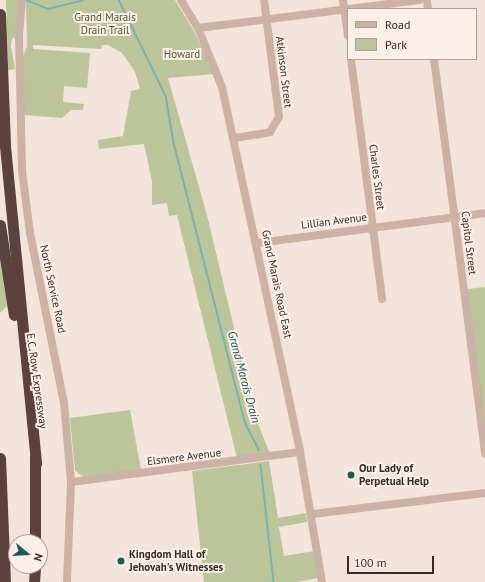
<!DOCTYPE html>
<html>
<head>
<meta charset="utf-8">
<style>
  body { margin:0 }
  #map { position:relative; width:485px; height:582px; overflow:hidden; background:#f3e4db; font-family:"PT Sans",sans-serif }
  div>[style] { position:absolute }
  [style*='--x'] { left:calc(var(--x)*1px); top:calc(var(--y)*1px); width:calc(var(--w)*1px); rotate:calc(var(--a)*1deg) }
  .green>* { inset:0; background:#bcc49a }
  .stream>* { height:1.5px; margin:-0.75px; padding:0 0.75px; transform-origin:0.75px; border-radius:0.75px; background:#78b2ac }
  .minor>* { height:8px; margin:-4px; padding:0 4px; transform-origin:4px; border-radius:4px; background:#ccb2a6 }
  .highway>* { height:11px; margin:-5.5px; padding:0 5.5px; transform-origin:5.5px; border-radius:5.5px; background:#5a423e }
  .dots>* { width:11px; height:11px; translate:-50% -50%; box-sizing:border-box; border:2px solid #fbefe8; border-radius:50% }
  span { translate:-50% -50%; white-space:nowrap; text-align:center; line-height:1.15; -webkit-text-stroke:4px #fbefe8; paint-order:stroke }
  .park-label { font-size:11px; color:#4e582a }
  .street-label { font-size:11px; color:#382a27 }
  .poi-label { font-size:11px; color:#382a27; font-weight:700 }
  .left { translate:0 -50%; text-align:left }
  .water-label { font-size:12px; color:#1a5c57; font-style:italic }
  .legend { position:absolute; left:347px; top:8px; width:130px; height:52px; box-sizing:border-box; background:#fbefe8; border:1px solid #ada09b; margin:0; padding:5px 7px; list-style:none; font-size:12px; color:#382a27 }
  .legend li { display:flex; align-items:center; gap:8px; height:20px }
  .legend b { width:20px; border:1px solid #ada09b }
  .north { position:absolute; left:8px; top:534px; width:40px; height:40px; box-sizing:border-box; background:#fbefe8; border:1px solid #ada09b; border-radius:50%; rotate:108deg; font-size:11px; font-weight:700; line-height:16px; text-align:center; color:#382a27 }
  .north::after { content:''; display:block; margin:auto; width:14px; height:18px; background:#1a5c57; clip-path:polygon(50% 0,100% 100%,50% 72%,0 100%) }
  .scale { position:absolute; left:347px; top:556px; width:87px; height:18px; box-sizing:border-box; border:2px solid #382a27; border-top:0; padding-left:5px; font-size:12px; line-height:14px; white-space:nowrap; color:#382a27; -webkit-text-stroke:3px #fbefe8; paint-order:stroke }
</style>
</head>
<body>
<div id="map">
  <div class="green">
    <i style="clip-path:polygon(6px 0,20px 0,16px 38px,12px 38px,11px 46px,15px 69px,8px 70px)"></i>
    <i style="clip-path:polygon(26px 0,175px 0,194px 31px,214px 74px,168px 78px,207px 215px,255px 416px,270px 454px,237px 458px,177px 215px,169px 216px,167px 203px,152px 205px,152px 181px,144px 144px,99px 149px,98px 140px,123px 136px,131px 91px,140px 89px,135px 72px,122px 53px,108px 45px,102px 45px,101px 49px,33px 45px,33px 49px,90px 53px,87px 88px,64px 86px,63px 102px,84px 104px,83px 110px,71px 110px,62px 118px,24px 115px,22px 59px,27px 46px)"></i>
    <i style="clip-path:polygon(0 247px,8px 305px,0 313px)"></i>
    <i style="clip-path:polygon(485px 287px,485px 430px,467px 289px)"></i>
    <i style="clip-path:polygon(130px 410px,141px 470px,85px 477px,79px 474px,75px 470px,70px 418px)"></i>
    <i style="clip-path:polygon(269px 461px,278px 518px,306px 513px,307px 522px,279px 527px,284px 556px,314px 551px,318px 578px,296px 582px,204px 582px,192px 471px)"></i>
  </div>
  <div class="stream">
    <i style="--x:27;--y:0;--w:23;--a:23"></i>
    <i style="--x:48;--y:9;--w:36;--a:-14"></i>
    <i style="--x:119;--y:0;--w:107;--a:63.9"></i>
    <i style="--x:166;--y:96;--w:48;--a:80.3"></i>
    <i style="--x:174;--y:143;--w:288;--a:75.7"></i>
    <i style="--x:245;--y:422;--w:31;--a:63"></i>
    <i style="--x:261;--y:465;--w:118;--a:83.7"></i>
  </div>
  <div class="minor">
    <i style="--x:22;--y:0;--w:36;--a:95"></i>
    <i style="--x:19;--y:36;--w:135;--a:88.7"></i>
    <i style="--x:22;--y:171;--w:63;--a:82.6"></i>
    <i style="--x:30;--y:233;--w:173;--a:78.7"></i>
    <i style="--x:64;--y:403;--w:79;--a:84.9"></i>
    <i style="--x:71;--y:482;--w:100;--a:92.3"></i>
    <i style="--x:181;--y:0;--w:33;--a:59"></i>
    <i style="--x:198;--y:28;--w:64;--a:67.9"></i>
    <i style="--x:222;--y:87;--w:373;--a:77.9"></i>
    <i style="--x:300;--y:452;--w:132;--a:80.4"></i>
    <i style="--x:343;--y:0;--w:36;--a:82"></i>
    <i style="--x:427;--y:0;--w:9;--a:84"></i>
    <i style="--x:198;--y:28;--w:223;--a:-7.2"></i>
    <i style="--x:351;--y:59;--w:242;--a:82.6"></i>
    <i style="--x:434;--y:59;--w:398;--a:82.6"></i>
    <i style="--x:234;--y:138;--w:36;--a:-9"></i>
    <i style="--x:270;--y:132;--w:17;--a:-59"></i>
    <i style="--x:279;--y:117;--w:118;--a:-97.3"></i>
    <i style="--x:258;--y:243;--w:229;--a:-7.5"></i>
    <i style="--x:71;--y:482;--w:231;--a:-7.5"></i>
    <i style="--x:313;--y:514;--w:173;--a:-7"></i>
  </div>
  <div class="highway">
    <i style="--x:0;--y:14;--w:132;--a:87.8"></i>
    <i style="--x:5;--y:146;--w:319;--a:84.4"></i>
    <i style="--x:0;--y:225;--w:91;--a:81.2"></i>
    <i style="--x:35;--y:457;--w:85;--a:90"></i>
    <i style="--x:0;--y:458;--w:124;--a:87.7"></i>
    <i style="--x:34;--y:582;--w:16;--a:-86"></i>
  </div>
  <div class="dots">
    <i style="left:351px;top:475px;background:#1a5c57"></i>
    <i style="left:121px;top:561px;background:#1a5c57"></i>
  </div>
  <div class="park-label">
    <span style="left:105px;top:24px">Grand Marais<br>Drain Trail</span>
    <span style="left:182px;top:54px">Howard</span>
  </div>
  <div class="street-label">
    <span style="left:284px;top:72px;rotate:83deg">Atkinson Street</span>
    <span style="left:377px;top:177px;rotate:83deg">Charles Street</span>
    <span style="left:334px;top:221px;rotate:-7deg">Lillian Avenue</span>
    <span style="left:469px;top:243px;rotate:83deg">Capitol Street</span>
    <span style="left:277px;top:284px;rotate:78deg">Grand Marais Road East</span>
    <span style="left:53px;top:289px;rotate:78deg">North Service Road</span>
    <span style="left:37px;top:381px;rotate:82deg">E.C. Row Expressway</span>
    <span style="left:184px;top:457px;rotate:-7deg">Elsmere Avenue</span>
  </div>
  <div class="poi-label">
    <span class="left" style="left:359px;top:475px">Our Lady of<br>Perpetual Help</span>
    <span class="left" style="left:129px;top:561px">Kingdom Hall of<br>Jehovah's Witnesses</span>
  </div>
  <div class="water-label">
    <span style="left:244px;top:377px;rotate:75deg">Grand Marais Drain</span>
  </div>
  <ul class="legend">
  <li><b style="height:5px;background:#ccb2a6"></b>Road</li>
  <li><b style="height:11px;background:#bcc49a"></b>Park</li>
  </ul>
  <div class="north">N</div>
  <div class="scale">100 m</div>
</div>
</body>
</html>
